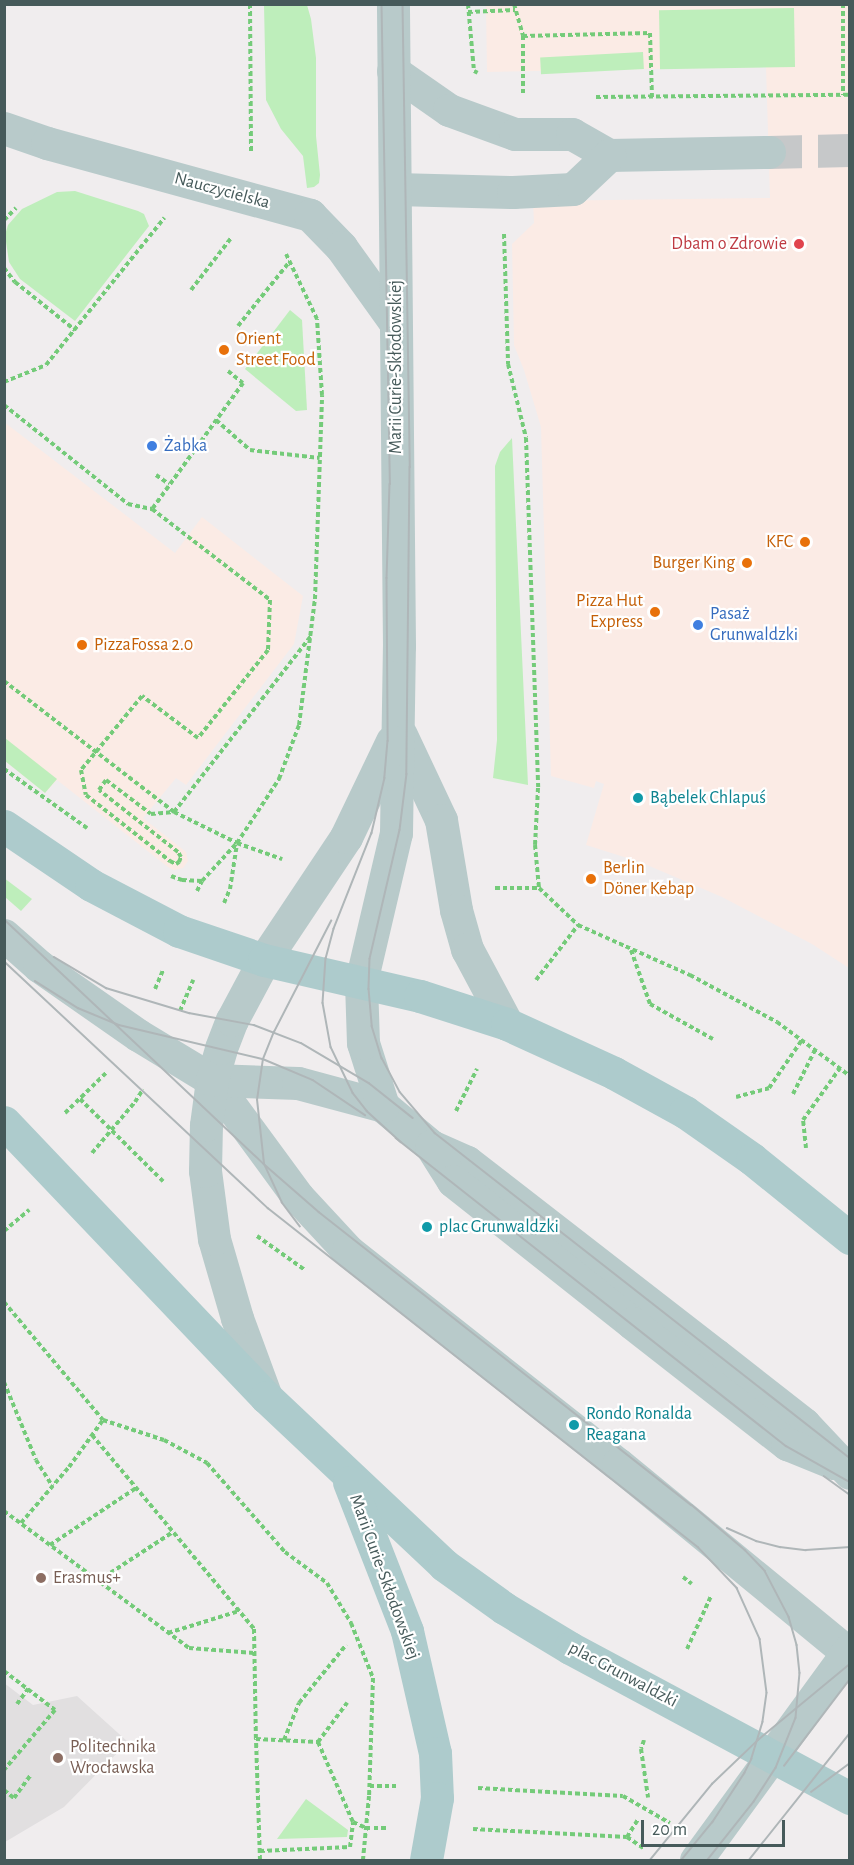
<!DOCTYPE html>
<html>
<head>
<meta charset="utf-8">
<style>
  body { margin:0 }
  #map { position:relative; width:854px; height:1865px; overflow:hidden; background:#f0edee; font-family:"Alegreya Sans",sans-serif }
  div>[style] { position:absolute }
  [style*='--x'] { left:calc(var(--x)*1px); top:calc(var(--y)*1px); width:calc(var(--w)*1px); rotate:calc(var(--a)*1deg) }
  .commercial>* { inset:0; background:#fbebe5 }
  .education>* { inset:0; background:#e1dfe0 }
  .green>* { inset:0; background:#beeebb; transform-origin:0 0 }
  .minor-tunnel>* { height:33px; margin-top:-16.5px; transform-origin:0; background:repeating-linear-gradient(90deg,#c6c8c9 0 33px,transparent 0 49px) }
  .path>* { height:4px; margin-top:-2px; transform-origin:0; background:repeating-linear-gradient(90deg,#74cb79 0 4.5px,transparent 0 7.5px) }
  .minor>* { height:33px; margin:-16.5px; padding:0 16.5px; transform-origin:16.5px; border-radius:16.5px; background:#b8caca }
  .major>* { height:33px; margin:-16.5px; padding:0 16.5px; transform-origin:16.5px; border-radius:16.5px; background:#adcbcc }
  .tram>* { height:1.5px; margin:-0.75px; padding:0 0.75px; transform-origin:0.75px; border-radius:0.75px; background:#afb6b8 }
  .dots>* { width:16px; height:16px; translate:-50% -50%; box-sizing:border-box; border:3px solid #fff; border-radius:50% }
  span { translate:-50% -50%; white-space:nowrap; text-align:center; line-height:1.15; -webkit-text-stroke:4.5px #fff; paint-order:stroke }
  .street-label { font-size:18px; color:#465a5a }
  .health-label { font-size:18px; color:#be3a42 }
  .right { translate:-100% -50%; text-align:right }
  .food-label { font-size:18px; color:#c56008 }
  .left { translate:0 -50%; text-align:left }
  .shop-label { font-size:18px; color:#366cbe }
  .culture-label { font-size:18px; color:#0d838f }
  .education-label { font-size:18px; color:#785e54 }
  .frame { position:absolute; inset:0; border:6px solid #465a5a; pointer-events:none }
  .scale { position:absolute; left:641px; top:1820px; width:144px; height:27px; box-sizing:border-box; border:3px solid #465a5a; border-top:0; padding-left:8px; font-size:18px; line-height:21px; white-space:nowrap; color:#465a5a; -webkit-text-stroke:4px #fff; paint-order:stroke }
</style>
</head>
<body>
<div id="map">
  <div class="commercial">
    <i style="clip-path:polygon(486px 5px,849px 5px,849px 968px,812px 944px,722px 897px,640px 862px,586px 845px,604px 784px,596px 781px,594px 788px,551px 776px,541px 427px,524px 370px,514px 345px,512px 244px,534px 223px,533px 201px,770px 198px,766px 67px,487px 72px)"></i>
    <i style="clip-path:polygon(4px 422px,175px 553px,202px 517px,303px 596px,294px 644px,186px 785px,176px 778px,143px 818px,186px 852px,188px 861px,183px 868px,174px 870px,168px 867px,57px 780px,45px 793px,5px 761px)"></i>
  </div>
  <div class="education">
    <i style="clip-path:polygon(4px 1683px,33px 1705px,77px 1696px,128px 1742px,64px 1807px,5px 1842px)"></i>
  </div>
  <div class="green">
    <i style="clip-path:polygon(264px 5px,307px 5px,311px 19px,316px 58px,316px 136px,320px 175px,319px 183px,314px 187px,307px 188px,303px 156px,281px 129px,266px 100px)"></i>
    <i style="left:794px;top:8px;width:59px;height:135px;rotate:89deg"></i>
    <i style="left:643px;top:52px;width:17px;height:103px;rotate:87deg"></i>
    <i style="clip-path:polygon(75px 191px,138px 211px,144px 214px,149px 226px,75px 321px,20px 279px,9px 262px,5px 235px,8px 225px,22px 209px,57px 192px)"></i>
    <i style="clip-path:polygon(290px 310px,302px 320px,307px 410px,296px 411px,245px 369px)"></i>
    <i style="clip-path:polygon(512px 438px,528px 785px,493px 778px,497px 740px,495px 466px,500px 452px)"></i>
    <i style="clip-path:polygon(5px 738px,57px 779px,45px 793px,5px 761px)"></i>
    <i style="clip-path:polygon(4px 878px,32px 899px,21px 911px,5px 897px)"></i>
    <i style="clip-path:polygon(306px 1799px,348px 1830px,347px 1837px,277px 1839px)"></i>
  </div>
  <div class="minor-tunnel">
    <i style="--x:769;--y:152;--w:81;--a:-1.4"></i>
  </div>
  <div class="path">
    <i style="--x:250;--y:4;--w:148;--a:89.6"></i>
    <i style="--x:468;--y:4;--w:67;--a:84.9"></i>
    <i style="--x:474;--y:71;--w:4;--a:27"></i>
    <i style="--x:514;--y:4;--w:33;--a:74"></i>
    <i style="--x:523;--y:36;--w:127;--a:-1.4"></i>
    <i style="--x:650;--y:33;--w:64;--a:88.2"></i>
    <i style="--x:843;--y:4;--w:91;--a:90"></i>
    <i style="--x:468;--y:12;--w:47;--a:-2.4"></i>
    <i style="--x:523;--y:36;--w:57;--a:90"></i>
    <i style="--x:596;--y:97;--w:254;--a:-0.5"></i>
    <i style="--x:4;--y:220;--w:17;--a:-45"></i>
    <i style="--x:504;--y:234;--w:130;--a:88.2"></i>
    <i style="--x:508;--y:364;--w:76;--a:76.3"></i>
    <i style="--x:526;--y:438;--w:350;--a:88"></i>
    <i style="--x:538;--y:788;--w:57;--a:93"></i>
    <i style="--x:535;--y:845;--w:43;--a:84.7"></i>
    <i style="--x:539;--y:888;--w:54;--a:43.5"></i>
    <i style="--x:578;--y:925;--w:123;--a:24.1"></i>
    <i style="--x:690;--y:975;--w:99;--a:28.4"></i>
    <i style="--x:777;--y:1022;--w:91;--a:36.5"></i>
    <i style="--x:4;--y:268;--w:18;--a:52"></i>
    <i style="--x:15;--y:282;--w:77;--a:38.7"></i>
    <i style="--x:191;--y:290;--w:66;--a:-52.4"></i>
    <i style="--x:238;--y:326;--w:83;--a:-51.3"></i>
    <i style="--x:228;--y:371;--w:19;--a:39"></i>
    <i style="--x:243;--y:383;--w:155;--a:125.8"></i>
    <i style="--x:152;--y:509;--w:149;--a:37.6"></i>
    <i style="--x:270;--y:600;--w:50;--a:92.3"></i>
    <i style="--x:268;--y:650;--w:112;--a:128.5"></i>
    <i style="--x:198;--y:738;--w:70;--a:-143.1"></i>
    <i style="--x:142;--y:696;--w:96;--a:129.5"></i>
    <i style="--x:81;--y:770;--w:25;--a:79"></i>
    <i style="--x:86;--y:795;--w:107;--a:38.2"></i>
    <i style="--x:170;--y:861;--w:7;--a:27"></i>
    <i style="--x:176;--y:864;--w:4;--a:-34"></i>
    <i style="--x:179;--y:862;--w:5;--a:-68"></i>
    <i style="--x:181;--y:857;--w:6;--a:-121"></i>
    <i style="--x:178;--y:852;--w:100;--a:-141.9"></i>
    <i style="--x:99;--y:790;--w:12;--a:-55"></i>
    <i style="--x:106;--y:780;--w:56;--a:37.1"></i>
    <i style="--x:151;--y:814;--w:23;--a:-5"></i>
    <i style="--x:174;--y:812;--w:223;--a:-52.1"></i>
    <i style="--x:4;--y:382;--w:45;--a:-22"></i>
    <i style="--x:46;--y:365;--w:189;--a:-51.2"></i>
    <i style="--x:4;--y:405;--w:159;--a:38.6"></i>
    <i style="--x:128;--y:504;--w:25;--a:12"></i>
    <i style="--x:216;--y:420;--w:45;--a:41.4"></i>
    <i style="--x:250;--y:450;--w:70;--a:6.5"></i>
    <i style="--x:156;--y:475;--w:16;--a:35"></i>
    <i style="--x:4;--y:681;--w:215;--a:37.6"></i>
    <i style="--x:174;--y:812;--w:70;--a:26.2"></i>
    <i style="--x:237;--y:843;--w:48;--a:19.6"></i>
    <i style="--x:4;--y:769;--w:102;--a:35.4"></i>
    <i style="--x:171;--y:876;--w:12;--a:20"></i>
    <i style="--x:182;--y:880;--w:20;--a:3"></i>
    <i style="--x:495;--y:888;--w:44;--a:0"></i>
    <i style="--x:197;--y:891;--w:11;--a:-63"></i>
    <i style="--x:202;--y:881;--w:52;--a:-47.4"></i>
    <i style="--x:237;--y:843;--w:77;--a:-56.7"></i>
    <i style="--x:279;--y:779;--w:58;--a:-69.7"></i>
    <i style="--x:299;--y:725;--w:127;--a:-82.8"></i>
    <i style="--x:315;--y:599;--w:204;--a:-88"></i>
    <i style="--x:322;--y:395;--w:76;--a:-93.8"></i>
    <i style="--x:317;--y:319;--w:72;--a:-115.5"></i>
    <i style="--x:224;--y:903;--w:15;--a:-67"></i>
    <i style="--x:230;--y:889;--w:46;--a:-81.2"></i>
    <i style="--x:631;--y:950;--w:57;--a:70.6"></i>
    <i style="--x:650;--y:1004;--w:72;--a:29.1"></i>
    <i style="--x:536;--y:980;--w:69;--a:-52.6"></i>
    <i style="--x:155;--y:989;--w:21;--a:-67"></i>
    <i style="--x:180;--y:1011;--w:34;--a:-67"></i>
    <i style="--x:793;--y:1094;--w:49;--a:-63.4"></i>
    <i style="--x:736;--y:1097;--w:34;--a:-15"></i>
    <i style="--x:769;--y:1088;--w:58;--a:-55.5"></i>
    <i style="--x:80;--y:1099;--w:117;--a:44.7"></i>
    <i style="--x:456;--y:1111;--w:47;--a:-63.4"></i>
    <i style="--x:65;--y:1113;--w:57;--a:-44.3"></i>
    <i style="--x:806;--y:1148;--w:28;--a:-96"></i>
    <i style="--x:803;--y:1120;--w:64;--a:-54.6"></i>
    <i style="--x:92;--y:1153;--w:67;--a:-49.9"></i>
    <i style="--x:135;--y:1102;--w:15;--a:-58"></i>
    <i style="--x:4;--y:1231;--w:33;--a:-40"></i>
    <i style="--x:257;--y:1236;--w:59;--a:35.3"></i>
    <i style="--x:4;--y:1302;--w:154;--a:50"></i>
    <i style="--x:103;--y:1420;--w:64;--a:18.2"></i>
    <i style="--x:164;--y:1440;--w:49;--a:28.1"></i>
    <i style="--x:207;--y:1463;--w:118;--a:48.8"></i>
    <i style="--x:285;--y:1552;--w:52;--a:36.4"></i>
    <i style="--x:327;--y:1583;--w:47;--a:59"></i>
    <i style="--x:351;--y:1623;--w:59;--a:68.2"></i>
    <i style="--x:373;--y:1678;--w:118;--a:91.9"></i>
    <i style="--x:369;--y:1796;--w:64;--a:95.4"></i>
    <i style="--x:4;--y:1382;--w:84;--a:67.7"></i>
    <i style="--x:36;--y:1460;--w:31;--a:58"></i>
    <i style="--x:92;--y:1435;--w:253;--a:50.1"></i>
    <i style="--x:254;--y:1629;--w:110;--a:89"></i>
    <i style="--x:4;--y:1511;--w:230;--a:36.5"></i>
    <i style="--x:189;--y:1648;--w:65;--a:4.4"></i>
    <i style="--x:21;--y:1523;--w:74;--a:-49.4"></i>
    <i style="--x:69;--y:1467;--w:58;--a:-54.1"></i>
    <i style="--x:50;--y:1545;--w:103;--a:-33.5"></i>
    <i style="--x:683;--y:1577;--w:11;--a:38"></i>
    <i style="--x:98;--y:1581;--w:90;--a:-33.2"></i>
    <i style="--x:168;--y:1633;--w:74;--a:-17.2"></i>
    <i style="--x:687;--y:1649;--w:58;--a:-65.6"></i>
    <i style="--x:4;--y:1671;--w:64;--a:37.4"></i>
    <i style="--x:55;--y:1710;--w:79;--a:130.4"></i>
    <i style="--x:17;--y:1704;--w:19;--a:-54"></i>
    <i style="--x:284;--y:1740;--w:40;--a:-68"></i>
    <i style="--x:299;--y:1703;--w:75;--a:-51"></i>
    <i style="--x:644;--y:1740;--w:9;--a:108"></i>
    <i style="--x:641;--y:1749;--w:49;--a:81.7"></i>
    <i style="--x:318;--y:1742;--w:49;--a:-53.4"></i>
    <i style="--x:370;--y:1786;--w:26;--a:0"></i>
    <i style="--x:478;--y:1788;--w:145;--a:3.2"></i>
    <i style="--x:623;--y:1796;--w:54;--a:29.9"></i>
    <i style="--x:4;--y:1790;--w:13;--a:39"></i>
    <i style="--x:14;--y:1798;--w:29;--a:-54"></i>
    <i style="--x:473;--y:1829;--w:154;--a:3"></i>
    <i style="--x:627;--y:1837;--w:22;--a:34"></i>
    <i style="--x:627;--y:1837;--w:22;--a:-58"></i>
    <i style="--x:260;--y:1851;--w:90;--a:-2.5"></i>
    <i style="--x:350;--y:1847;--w:25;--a:-83"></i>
    <i style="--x:353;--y:1822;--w:14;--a:25"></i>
    <i style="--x:366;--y:1828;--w:23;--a:0"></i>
    <i style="--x:260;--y:1860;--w:121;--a:-91.9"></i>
    <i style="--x:256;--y:1739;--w:62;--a:2.8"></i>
    <i style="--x:318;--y:1742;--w:87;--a:66.4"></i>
  </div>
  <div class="minor">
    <i style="--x:393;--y:71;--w:68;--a:34.9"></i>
    <i style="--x:449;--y:110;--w:70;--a:20"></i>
    <i style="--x:515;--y:134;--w:57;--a:0"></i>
    <i style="--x:572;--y:134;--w:43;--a:29.6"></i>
    <i style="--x:609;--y:155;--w:160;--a:-1.1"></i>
    <i style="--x:4;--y:128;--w:46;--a:19.2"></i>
    <i style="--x:47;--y:143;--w:273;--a:15.3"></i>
    <i style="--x:310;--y:215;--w:45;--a:45.9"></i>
    <i style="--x:341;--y:247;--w:91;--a:54.4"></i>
    <i style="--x:396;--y:189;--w:117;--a:1.5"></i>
    <i style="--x:513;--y:192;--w:60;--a:-2.9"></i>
    <i style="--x:573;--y:189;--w:50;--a:-43.4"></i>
    <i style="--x:401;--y:735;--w:94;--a:64.8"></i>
    <i style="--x:441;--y:820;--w:91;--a:80.5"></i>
    <i style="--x:456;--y:910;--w:41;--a:74.2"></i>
    <i style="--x:467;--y:949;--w:85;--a:61.9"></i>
    <i style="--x:4;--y:935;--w:47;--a:41.5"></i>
    <i style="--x:39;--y:966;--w:121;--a:34.9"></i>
    <i style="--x:138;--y:1035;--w:87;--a:31.3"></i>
    <i style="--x:212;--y:1080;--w:145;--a:53.7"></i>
    <i style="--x:298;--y:1197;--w:74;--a:47.2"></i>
    <i style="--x:348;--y:1251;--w:344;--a:38.3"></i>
    <i style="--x:618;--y:1464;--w:296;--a:39.4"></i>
    <i style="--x:212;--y:1080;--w:86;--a:2"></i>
    <i style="--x:298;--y:1083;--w:88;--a:15.1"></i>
    <i style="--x:383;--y:1106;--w:62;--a:39.8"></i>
    <i style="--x:431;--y:1146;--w:39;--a:24"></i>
    <i style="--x:467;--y:1162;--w:315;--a:37.8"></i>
    <i style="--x:716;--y:1355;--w:112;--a:38.1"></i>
    <i style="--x:804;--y:1424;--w:67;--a:46.8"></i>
    <i style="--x:383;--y:1106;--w:66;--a:-107.6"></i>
    <i style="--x:363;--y:1043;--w:61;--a:-91.9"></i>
    <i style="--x:361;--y:982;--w:153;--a:-76.8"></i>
    <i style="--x:396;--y:833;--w:187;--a:-89.1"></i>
    <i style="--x:399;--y:646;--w:642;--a:-90.54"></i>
    <i style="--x:431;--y:1146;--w:41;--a:57.8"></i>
    <i style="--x:453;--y:1181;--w:228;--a:38.4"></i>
    <i style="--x:632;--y:1323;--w:197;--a:38"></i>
    <i style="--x:787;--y:1444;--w:51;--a:22"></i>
    <i style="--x:266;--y:1397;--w:84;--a:-110.2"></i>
    <i style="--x:237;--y:1318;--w:82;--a:-106.2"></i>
    <i style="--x:214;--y:1239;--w:69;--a:-97.5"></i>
    <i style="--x:205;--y:1171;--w:46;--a:-88.8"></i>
    <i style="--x:206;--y:1125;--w:45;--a:-82.4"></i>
    <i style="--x:212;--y:1080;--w:33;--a:-74"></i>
    <i style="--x:221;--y:1048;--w:30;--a:-69"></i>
    <i style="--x:232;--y:1020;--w:68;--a:-61.9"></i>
    <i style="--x:264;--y:960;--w:148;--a:-56.3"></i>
    <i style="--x:346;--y:837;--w:106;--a:-64.4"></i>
    <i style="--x:696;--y:1860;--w:261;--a:-53.9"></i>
  </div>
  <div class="major">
    <i style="--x:4;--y:826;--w:105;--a:34.1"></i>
    <i style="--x:91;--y:885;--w:99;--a:27.6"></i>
    <i style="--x:179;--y:931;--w:90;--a:18.8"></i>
    <i style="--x:264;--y:960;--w:160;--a:13"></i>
    <i style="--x:420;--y:996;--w:91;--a:17.8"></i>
    <i style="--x:507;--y:1024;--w:118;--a:24.6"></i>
    <i style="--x:614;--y:1073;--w:81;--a:28.8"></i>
    <i style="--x:685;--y:1112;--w:82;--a:35"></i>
    <i style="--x:752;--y:1159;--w:126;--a:38.9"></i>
    <i style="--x:4;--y:1122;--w:380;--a:46.4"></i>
    <i style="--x:266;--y:1397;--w:245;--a:43.3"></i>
    <i style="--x:444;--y:1565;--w:74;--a:35.6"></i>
    <i style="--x:504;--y:1608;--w:77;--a:31.2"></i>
    <i style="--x:570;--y:1648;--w:318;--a:28.2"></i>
    <i style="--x:349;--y:1482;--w:160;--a:68.7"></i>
    <i style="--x:407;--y:1631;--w:125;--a:77.1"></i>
    <i style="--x:435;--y:1753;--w:45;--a:87.5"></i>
    <i style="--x:437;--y:1798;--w:63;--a:100.1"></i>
  </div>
  <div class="tram">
    <i style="--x:382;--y:4;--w:480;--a:89"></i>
    <i style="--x:390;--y:484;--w:94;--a:91.8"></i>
    <i style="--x:387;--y:578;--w:163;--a:89.6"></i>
    <i style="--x:388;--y:741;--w:37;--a:95"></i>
    <i style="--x:385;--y:778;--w:57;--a:103.3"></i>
    <i style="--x:372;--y:833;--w:103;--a:111.6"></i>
    <i style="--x:334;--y:929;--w:30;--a:105"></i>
    <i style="--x:326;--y:958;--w:45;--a:93.8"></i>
    <i style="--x:323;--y:1003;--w:45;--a:79.7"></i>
    <i style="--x:331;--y:1047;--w:51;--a:64.4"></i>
    <i style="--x:353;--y:1093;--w:23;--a:52"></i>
    <i style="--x:367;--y:1111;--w:46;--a:42.4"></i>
    <i style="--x:403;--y:4;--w:463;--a:89.1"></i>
    <i style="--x:410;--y:467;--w:307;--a:90.6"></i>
    <i style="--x:407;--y:774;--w:56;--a:97.1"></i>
    <i style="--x:400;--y:830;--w:132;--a:103.1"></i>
    <i style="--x:370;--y:959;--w:30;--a:92"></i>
    <i style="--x:369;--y:989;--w:37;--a:85"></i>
    <i style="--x:372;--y:1026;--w:34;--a:73"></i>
    <i style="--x:382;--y:1058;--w:38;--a:62"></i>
    <i style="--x:400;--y:1092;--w:54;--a:49.5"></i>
    <i style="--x:435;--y:1133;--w:527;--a:38.07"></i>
    <i style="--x:4;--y:919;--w:357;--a:43.3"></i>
    <i style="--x:264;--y:1164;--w:73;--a:41.1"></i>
    <i style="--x:319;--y:1212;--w:474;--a:38.2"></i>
    <i style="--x:692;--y:1505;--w:70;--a:40.3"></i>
    <i style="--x:745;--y:1550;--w:29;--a:46"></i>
    <i style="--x:765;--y:1571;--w:52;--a:62.4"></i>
    <i style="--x:789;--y:1617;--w:29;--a:74"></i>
    <i style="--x:797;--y:1645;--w:28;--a:84"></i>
    <i style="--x:800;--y:1673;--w:45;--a:95.1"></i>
    <i style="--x:796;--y:1718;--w:54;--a:111.8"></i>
    <i style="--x:776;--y:1768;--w:40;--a:122.9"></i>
    <i style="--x:754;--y:1802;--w:74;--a:128.4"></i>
    <i style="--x:54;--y:957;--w:61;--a:30.8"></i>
    <i style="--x:106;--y:988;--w:87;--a:16.8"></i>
    <i style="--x:189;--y:1013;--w:66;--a:10.5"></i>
    <i style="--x:254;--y:1025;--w:50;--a:21"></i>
    <i style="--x:301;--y:1043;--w:79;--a:30.5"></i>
    <i style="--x:369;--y:1083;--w:56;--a:38.5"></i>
    <i style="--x:4;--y:961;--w:362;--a:43.1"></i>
    <i style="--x:268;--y:1208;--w:548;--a:38.25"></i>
    <i style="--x:698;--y:1547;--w:57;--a:46.4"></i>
    <i style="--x:737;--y:1588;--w:56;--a:65.7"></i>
    <i style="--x:760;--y:1639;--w:54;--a:82.6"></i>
    <i style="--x:767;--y:1693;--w:29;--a:98"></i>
    <i style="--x:763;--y:1722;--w:39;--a:107"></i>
    <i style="--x:752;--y:1759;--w:16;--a:117"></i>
    <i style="--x:745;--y:1773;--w:59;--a:123.1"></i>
    <i style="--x:713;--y:1822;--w:49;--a:129.2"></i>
    <i style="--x:35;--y:981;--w:51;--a:32.1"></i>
    <i style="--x:78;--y:1008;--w:44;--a:22.5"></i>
    <i style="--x:119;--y:1025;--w:148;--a:13.3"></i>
    <i style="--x:263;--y:1059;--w:54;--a:22.8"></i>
    <i style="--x:313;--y:1080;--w:63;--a:33.9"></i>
    <i style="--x:396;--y:1138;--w:497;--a:38.3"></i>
    <i style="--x:786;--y:1446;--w:73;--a:29.4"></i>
    <i style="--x:300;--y:1227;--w:30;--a:-127"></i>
    <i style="--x:282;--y:1203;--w:43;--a:-114.8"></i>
    <i style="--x:264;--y:1164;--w:64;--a:-96.2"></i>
    <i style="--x:257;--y:1100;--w:41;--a:-81.7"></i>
    <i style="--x:263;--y:1059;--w:29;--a:-68"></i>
    <i style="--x:274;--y:1032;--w:125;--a:-62.8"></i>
    <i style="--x:824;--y:1476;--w:32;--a:36"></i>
    <i style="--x:727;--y:1528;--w:32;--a:24"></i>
    <i style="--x:756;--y:1541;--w:25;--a:14"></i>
    <i style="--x:780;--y:1547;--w:26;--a:7"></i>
    <i style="--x:806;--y:1550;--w:44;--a:-3.9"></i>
    <i style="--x:784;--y:1766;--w:109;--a:-52.8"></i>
    <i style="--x:811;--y:1792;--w:49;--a:-36.6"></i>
    <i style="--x:650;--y:1860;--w:98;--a:-50.8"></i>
    <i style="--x:712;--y:1784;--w:64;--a:-43.7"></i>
    <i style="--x:758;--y:1740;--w:119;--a:-39.6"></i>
    <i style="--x:749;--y:1860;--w:162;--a:-51.5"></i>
  </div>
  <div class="dots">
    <i style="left:799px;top:244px;background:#e0444e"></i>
    <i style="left:224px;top:350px;background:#e8710a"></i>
    <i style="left:152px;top:446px;background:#3f7fe0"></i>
    <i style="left:805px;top:542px;background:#e8710a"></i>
    <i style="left:747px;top:563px;background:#e8710a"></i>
    <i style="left:655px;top:612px;background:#e8710a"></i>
    <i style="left:698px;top:625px;background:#3f7fe0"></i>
    <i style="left:82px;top:645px;background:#e8710a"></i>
    <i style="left:638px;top:798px;background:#0f9aa8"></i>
    <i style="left:591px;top:879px;background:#e8710a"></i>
    <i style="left:427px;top:1227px;background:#0f9aa8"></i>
    <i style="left:574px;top:1425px;background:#0f9aa8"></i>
    <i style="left:41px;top:1578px;background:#8d6e63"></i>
    <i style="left:58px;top:1758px;background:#8d6e63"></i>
  </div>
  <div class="street-label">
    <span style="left:222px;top:191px;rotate:15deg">Nauczycielska</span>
    <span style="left:396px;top:367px;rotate:-90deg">Marii Curie-Skłodowskiej</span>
    <span style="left:384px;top:1577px;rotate:70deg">Marii Curie-Skłodowskiej</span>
    <span style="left:623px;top:1675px;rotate:28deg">plac Grunwaldzki</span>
  </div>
  <div class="health-label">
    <span class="right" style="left:787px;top:244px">Dbam o Zdrowie</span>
  </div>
  <div class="food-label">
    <span class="left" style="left:236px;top:350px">Orient<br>Street Food</span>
    <span class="right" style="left:793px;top:542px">KFC</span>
    <span class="right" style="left:735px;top:563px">Burger King</span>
    <span class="right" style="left:643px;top:612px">Pizza Hut<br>Express</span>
    <span class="left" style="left:94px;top:645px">PizzaFossa 2.0</span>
    <span class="left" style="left:603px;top:879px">Berlin<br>Döner Kebap</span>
  </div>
  <div class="shop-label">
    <span class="left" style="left:164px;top:446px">Żabka</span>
    <span class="left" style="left:710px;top:625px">Pasaż<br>Grunwaldzki</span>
  </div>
  <div class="culture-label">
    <span class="left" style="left:650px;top:798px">Bąbelek Chlapuś</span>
    <span class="left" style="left:439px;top:1227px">plac Grunwaldzki</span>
    <span class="left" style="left:586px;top:1425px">Rondo Ronalda<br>Reagana</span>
  </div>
  <div class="education-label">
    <span class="left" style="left:53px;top:1578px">Erasmus+</span>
    <span class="left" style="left:70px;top:1758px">Politechnika<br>Wrocławska</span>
  </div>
  <div class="frame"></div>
  <div class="scale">20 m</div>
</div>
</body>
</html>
